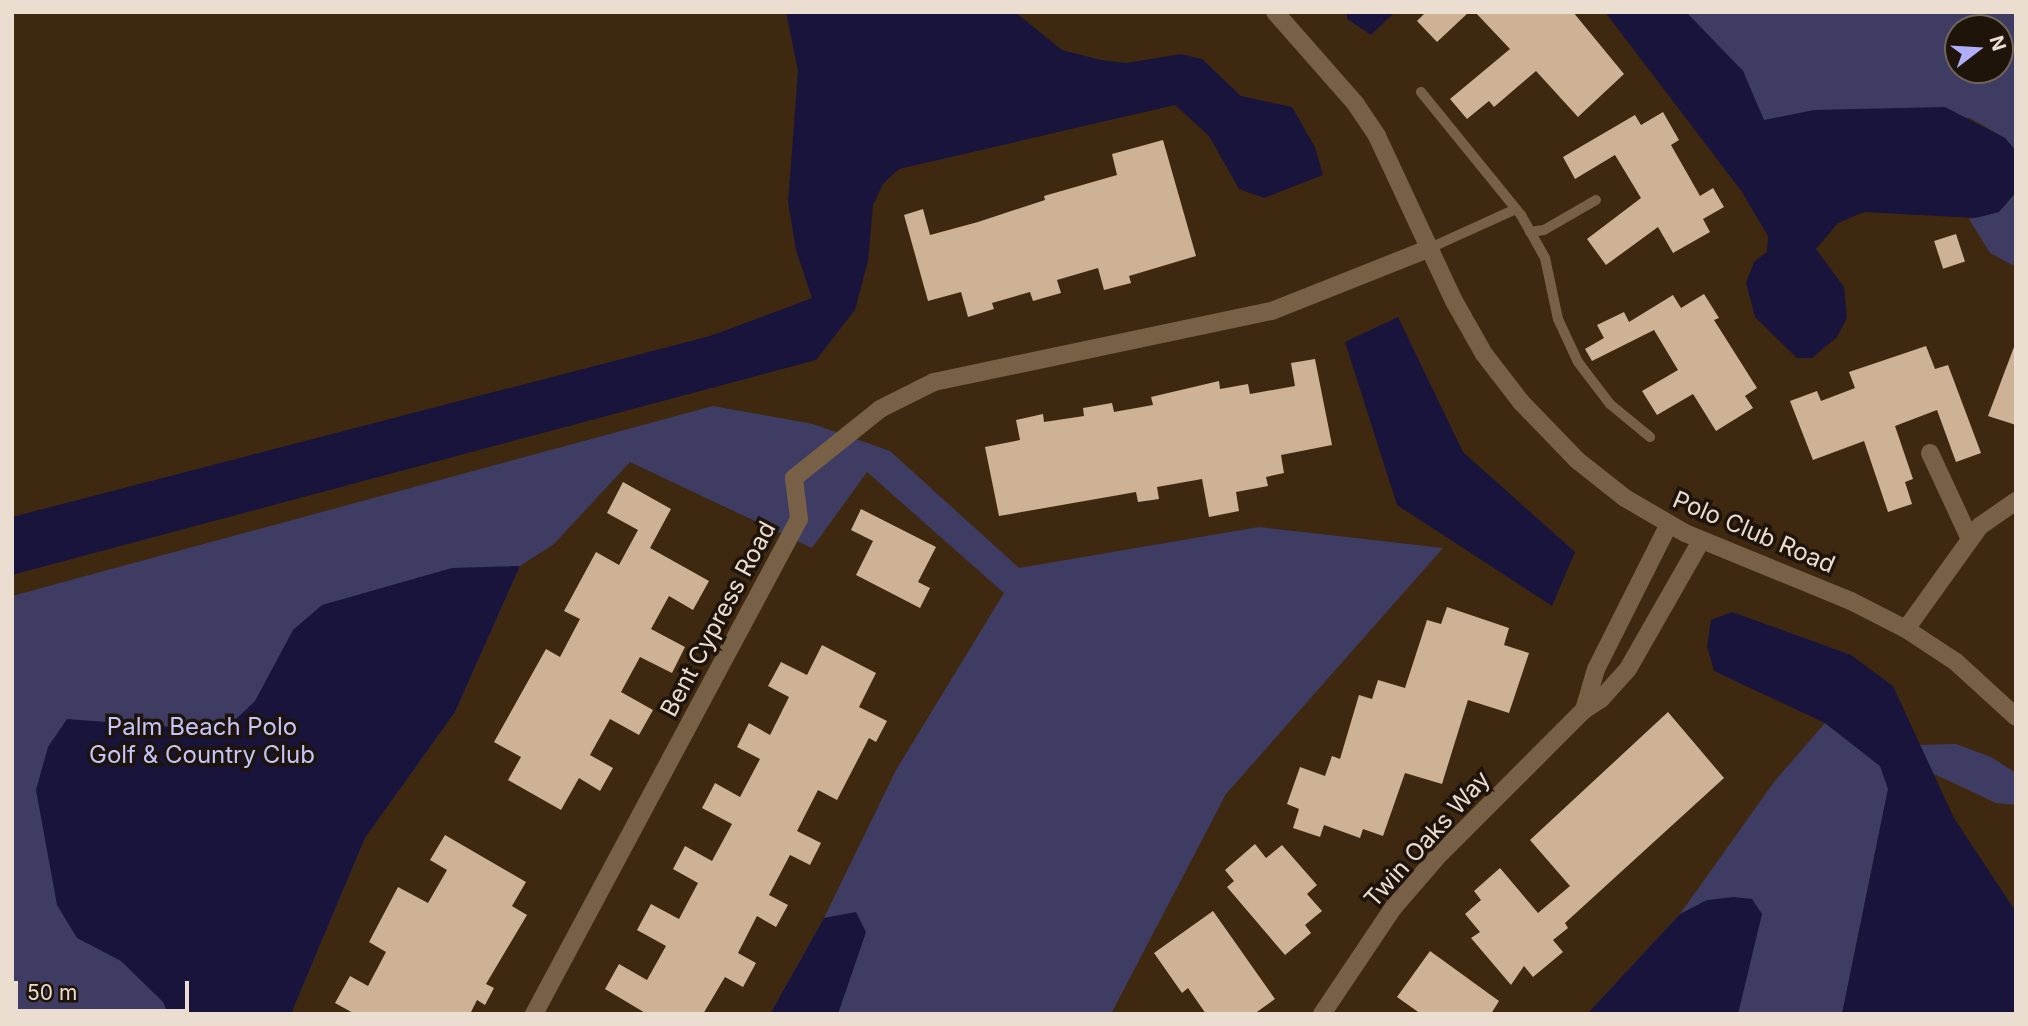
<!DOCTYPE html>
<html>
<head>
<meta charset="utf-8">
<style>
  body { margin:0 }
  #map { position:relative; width:2028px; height:1026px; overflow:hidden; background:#3e2910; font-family:Inter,sans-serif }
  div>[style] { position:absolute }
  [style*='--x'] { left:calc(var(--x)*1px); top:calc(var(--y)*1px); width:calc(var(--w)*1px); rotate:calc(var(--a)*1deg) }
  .green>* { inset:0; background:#3e3c62 }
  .water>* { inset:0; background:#19143b }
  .building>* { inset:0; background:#cdb296; transform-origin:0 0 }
  .lane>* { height:10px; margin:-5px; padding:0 5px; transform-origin:5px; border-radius:5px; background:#786046 }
  .street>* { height:18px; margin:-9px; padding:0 9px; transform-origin:9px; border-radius:9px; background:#786046 }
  span { translate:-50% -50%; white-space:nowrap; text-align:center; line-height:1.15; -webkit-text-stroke:7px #1e140a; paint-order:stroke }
  .street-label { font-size:24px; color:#ebddcf }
  .park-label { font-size:24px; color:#c4c4fe }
  .frame { position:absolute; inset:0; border:14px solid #ebddcf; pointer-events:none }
  .north { position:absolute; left:1944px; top:14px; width:70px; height:70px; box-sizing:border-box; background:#1e140a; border:2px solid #706459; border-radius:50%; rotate:73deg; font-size:19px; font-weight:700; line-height:28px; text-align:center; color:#ebddcf }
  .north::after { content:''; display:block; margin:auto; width:24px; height:32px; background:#b0aefa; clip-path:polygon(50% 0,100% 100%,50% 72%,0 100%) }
  .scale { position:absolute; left:14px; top:981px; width:175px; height:32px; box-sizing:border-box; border:4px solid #ebddcf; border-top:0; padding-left:9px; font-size:21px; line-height:24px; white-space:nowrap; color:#ebddcf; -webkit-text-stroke:5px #1e140a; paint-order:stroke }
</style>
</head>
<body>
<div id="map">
  <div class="green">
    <i style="clip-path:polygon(evenodd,1686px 12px,2016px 12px,2016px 151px,2005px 138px,1970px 118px,1763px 120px,1743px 71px,1686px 12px,1958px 28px,2000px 28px,2000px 70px,1958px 70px,1958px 28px)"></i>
    <i style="clip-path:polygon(2016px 192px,2016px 267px,1990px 253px,1969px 219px,1999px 212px)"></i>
    <i style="clip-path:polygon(713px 406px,813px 424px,890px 451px,1019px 568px,1259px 527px,1443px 548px,1226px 794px,1111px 1014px,770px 1014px,824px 918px,896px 770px,1004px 593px,867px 472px,812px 548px,630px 462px,554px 544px,520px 566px,455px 712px,365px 838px,291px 1014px,12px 1014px,12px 596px)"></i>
    <i style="clip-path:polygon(1825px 723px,1880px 766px,1920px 745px,1956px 744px,1991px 757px,2016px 773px,2016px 805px,1996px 803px,1930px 772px,1888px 789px,1842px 1014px,1587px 1014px,1680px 914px,1774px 782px)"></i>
  </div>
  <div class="water">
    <i style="clip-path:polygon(786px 12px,1015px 12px,1062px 50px,1101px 60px,1126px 63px,1181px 54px,1202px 59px,1241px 96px,1292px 107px,1315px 147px,1323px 175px,1264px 198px,1239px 189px,1209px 136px,1175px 105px,899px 169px,883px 184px,873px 205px,868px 261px,855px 310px,816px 360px,12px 575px,12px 517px,710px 336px,812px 298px,796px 250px,788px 202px,798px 71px)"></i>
    <i style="clip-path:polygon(1347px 12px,1395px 12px,1371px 35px,1347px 19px)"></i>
    <i style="clip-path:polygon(1605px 12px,1686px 12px,1743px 71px,1764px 120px,1814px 110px,1945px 107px,2005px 138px,2016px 151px,2016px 192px,1999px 212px,1975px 218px,1864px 212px,1838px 223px,1816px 249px,1844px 287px,1847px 318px,1837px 337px,1812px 358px,1797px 358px,1755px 317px,1746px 283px,1754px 262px,1767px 252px,1768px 236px,1742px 192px)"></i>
    <i style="clip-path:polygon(1398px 317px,1463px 452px,1575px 552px,1552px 606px,1397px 505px,1345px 342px)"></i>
    <i style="clip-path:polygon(520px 566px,455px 712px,365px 838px,291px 1014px,168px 1014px,163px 1002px,121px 961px,77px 938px,57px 905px,36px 790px,48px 747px,67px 719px,172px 727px,213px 728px,233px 722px,255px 701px,293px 630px,322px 605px,452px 568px)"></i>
    <i style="clip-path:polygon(1732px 612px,1851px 655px,1893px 686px,1954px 818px,2016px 912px,2016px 1014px,1842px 1014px,1888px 789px,1880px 766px,1825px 723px,1714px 671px,1707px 646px,1711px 620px)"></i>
    <i style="clip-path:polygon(1734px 897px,1752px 899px,1762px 914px,1738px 1014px,1587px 1014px,1680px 914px,1707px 900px)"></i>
    <i style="clip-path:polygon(856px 912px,866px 932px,838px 1014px,770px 1014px,824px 918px)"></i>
  </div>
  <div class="building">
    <i style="clip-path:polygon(1426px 12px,1469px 12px,1437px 42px,1417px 21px)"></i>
    <i style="clip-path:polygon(1475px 12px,1573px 12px,1624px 74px,1578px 117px,1536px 71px,1494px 107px,1489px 101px,1467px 119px,1450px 99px,1510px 49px)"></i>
    <i style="clip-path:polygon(1663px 112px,1679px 140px,1671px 145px,1700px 196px,1713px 188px,1724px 207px,1703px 219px,1710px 232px,1673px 253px,1658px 227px,1606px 265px,1587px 239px,1641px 198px,1615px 155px,1575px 179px,1563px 157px,1635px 115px,1641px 125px)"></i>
    <i style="clip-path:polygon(1163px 140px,1196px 256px,1129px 276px,1131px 283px,1104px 290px,1098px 268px,1057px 280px,1061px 293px,1033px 301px,1030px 292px,992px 303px,994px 309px,968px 317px,961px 292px,928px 301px,904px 215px,923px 209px,930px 235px,978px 222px,1045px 200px,1044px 196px,1117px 175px,1112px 154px)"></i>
    <i style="left:1956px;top:234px;width:29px;height:23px;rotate:72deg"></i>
    <i style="clip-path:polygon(1704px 294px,1719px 318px,1714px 320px,1757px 388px,1745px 396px,1753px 408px,1716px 431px,1693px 394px,1657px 415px,1642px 391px,1678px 370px,1654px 330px,1592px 361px,1585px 349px,1604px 338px,1597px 325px,1624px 312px,1629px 322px,1673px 295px,1681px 308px)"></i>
    <i style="clip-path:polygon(1926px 346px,1935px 369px,1948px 365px,1981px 453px,1956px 462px,1937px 410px,1895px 426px,1913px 479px,1905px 482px,1912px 504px,1888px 512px,1864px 441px,1813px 460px,1790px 401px,1817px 391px,1821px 401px,1855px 388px,1849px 372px)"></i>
    <i style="clip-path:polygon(2014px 347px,2016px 347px,2016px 425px,1988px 416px)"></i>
    <i style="clip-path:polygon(1315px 359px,1332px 445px,1281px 455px,1284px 473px,1266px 477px,1268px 486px,1236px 492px,1239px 511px,1209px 517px,1202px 479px,1157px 487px,1159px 499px,1138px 502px,1136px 492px,999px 516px,985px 447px,1020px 440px,1016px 420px,1043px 414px,1044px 422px,1084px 416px,1083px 408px,1112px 403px,1114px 412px,1153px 405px,1151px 397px,1219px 381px,1220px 389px,1248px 384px,1250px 394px,1295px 386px,1291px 363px)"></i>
    <i style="clip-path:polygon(623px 482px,671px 509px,650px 548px,709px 581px,693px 610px,669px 596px,651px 629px,685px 647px,672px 673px,640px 657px,621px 692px,653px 710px,639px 735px,610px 719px,590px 755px,613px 768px,600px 791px,579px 778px,561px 810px,508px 780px,521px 757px,494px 742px,546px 649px,560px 657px,580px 619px,564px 611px,596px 552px,619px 565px,638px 530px,607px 513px)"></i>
    <i style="clip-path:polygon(861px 509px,936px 547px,918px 582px,930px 588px,920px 608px,856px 575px,873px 541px,851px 530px)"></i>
    <i style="clip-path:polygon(1447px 607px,1509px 628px,1504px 645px,1529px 653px,1509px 713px,1468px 700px,1442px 784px,1405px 773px,1383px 836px,1363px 829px,1360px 838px,1324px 825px,1320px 837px,1293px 828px,1299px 809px,1287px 804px,1300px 767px,1325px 776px,1332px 756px,1340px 759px,1359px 695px,1372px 699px,1378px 680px,1405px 688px,1427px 620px,1441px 624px)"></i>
    <i style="clip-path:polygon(822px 645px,876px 673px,859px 707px,887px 721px,876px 742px,869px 738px,837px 800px,818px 790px,797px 831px,821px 843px,810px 865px,790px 855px,769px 895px,788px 905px,776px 927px,757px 916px,738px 953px,756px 963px,743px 987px,725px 977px,703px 1014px,647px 1014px,605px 989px,619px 964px,647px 980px,666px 946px,637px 930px,651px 904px,679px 919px,698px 883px,673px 869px,685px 846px,712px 861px,732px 824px,702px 808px,715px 783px,740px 797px,760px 759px,737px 747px,749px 723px,770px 735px,789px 697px,768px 686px,781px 662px,807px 675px)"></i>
    <i style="clip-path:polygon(1668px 712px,1724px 778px,1565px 923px,1568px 928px,1553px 940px,1563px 952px,1533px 977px,1524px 966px,1511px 985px,1471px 938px,1480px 932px,1465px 914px,1481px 900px,1474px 891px,1500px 868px,1538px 913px,1570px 886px,1530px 840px)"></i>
    <i style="clip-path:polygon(445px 835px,526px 882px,512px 906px,527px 915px,486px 984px,494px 988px,485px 1005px,477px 1000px,470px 1014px,355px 1014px,335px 1003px,350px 976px,368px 986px,386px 952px,369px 942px,398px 887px,428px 903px,447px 870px,430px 860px)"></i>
    <i style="clip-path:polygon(1255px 844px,1266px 858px,1282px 845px,1317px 885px,1307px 894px,1322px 911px,1305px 925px,1311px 933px,1285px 955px,1227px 887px,1234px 881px,1225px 870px)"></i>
    <i style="clip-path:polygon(1213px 911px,1275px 999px,1254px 1014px,1206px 1014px,1188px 988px,1182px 993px,1154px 953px)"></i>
    <i style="clip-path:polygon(1430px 951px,1499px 1001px,1491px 1014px,1421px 1014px,1397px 997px)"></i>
  </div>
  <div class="lane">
    <i style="--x:1421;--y:92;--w:159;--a:50.9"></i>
    <i style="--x:1521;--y:215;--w:49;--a:60.8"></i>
    <i style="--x:1545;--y:258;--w:62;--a:78"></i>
    <i style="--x:1558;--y:319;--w:47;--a:65.1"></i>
    <i style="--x:1578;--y:362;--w:53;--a:52.7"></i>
    <i style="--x:1610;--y:404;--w:52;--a:39.5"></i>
    <i style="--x:1530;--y:232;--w:14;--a:-8"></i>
    <i style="--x:1544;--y:230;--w:60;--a:-30"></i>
    <i style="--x:1430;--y:248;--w:94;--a:-24.4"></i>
  </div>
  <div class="street">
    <i style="--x:1275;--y:12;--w:121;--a:48.7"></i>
    <i style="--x:1355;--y:103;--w:40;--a:56"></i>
    <i style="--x:1377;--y:136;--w:182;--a:65"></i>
    <i style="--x:1454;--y:301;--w:61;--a:60.5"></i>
    <i style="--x:1484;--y:354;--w:61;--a:52.4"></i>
    <i style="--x:1521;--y:402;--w:81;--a:46"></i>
    <i style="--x:1577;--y:460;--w:61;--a:38.4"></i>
    <i style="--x:1625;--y:498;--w:69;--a:30.3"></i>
    <i style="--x:1685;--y:533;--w:179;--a:22.3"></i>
    <i style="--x:1851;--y:601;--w:62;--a:27"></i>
    <i style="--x:1906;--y:629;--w:60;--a:33.4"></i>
    <i style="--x:1956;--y:662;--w:81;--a:42.5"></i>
    <i style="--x:1930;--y:453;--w:95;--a:65.1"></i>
    <i style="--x:1669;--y:524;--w:162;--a:116.7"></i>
    <i style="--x:1596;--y:669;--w:43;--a:106.3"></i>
    <i style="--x:1584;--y:710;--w:20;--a:-33"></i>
    <i style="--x:1601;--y:699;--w:40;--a:-48"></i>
    <i style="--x:1628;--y:669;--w:147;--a:-60.3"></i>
    <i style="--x:1906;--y:629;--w:127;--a:-54.3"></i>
    <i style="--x:1980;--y:526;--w:44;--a:-34.8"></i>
    <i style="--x:534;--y:1014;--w:561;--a:-61.84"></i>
    <i style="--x:799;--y:519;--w:41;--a:-97"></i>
    <i style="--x:794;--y:478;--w:110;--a:-38.7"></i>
    <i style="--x:880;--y:409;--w:60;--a:-26.6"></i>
    <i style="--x:934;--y:382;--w:345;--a:-11.9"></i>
    <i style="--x:1272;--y:311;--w:170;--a:-21.7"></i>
    <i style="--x:1322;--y:1014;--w:128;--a:-56.2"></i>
    <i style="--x:1393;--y:908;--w:67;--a:-49.2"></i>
    <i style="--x:1437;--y:857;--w:208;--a:-45"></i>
  </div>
  <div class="street-label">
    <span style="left:1754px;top:532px;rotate:23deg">Polo Club Road</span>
    <span style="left:718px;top:619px;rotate:-62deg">Bent Cypress Road</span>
    <span style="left:1427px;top:839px;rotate:-48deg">Twin Oaks Way</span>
  </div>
  <div class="park-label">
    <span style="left:202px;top:741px">Palm Beach Polo<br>Golf &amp; Country Club</span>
  </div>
  <div class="frame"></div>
  <div class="north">N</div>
  <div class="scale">50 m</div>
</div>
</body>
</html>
